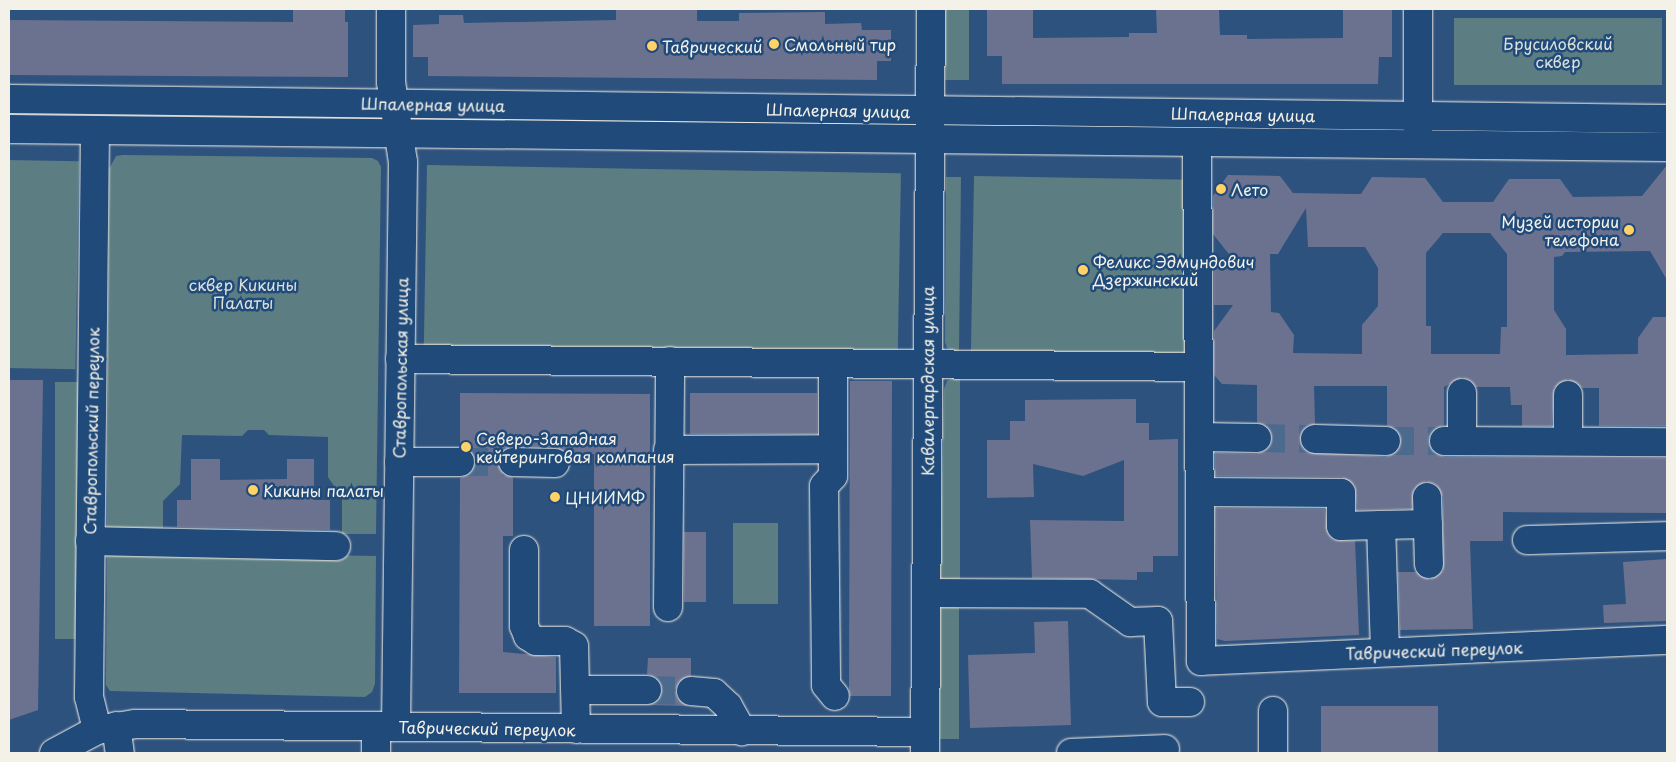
<!DOCTYPE html>
<html>
<head>
<meta charset="utf-8">
<style>
  body { margin:0 }
  #map { position:relative; width:1676px; height:762px; overflow:hidden; background:#2e527e; font-family:"Playpen Sans",sans-serif }
  div>[style] { position:absolute }
  [style*='--x'] { left:calc(var(--x)*1px); top:calc(var(--y)*1px); width:calc(var(--w)*1px); rotate:calc(var(--a)*1deg) }
  .green>* { inset:0; background:#5c7d82; transform-origin:0 0 }
  .building>* { inset:0; background:#6b7290; transform-origin:0 0 }
  .minor-tunnel>* { height:28px; margin-top:-14px; transform-origin:0; background:repeating-linear-gradient(90deg,#4c6a8e 0 28px,transparent 0 42px) }
  .roads { filter:drop-shadow(0 0 1px #f4f1e8) drop-shadow(0 0 1px #f4f1e8) }
  .minor>* { height:28px; margin:-14px; padding:0 14px; transform-origin:14px; border-radius:14px; background:#1f4a7a }
  .dots>* { width:14px; height:14px; translate:-50% -50%; box-sizing:border-box; border:2px solid #1f4a7a; border-radius:50% }
  span { translate:-50% -50%; white-space:nowrap; text-align:center; line-height:1.15; -webkit-text-stroke:5px #1f4a7a; paint-order:stroke }
  .park-label { font-size:16px; color:#dde0d9 }
  .poi-label { font-size:16px; color:#f4f1e8 }
  .left { translate:0 -50%; text-align:left }
  .right { translate:-100% -50%; text-align:right }
  .street-label { font-size:16px; color:#f4f1e8 }
  .frame { position:absolute; inset:0; border:10px solid #f4f1e8; pointer-events:none }
</style>
</head>
<body>
<div id="map">
  <div class="green">
    <i style="left:945px;top:9px;width:24px;height:71px"></i>
    <i style="left:1454px;top:18px;width:208px;height:67px"></i>
    <i style="clip-path:polygon(123px 155px,372px 158px,378px 161px,381px 167px,376px 534px,342px 534px,342px 498px,328px 477px,328px 437px,269px 435px,264px 430px,248px 430px,242px 436px,182px 435px,180px 484px,163px 501px,163px 530px,107px 529px,109px 169px,116px 156px)"></i>
    <i style="left:9px;top:160px;width:70px;height:208px;rotate:1deg"></i>
    <i style="left:427px;top:165px;width:474px;height:187px;rotate:1deg"></i>
    <i style="left:974px;top:176px;width:217px;height:176px;rotate:1deg"></i>
    <i style="clip-path:polygon(946px 177px,961px 177px,959px 353px,947px 348px,945px 342px)"></i>
    <i style="clip-path:polygon(960px 374px,960px 583px,940px 582px,944px 389px,947px 381px)"></i>
    <i style="left:55px;top:382px;width:24px;height:257px"></i>
    <i style="left:733px;top:523px;width:45px;height:81px"></i>
    <i style="clip-path:polygon(107px 551px,376px 556px,375px 684px,372px 692px,365px 697px,110px 691px,106px 685px)"></i>
    <i style="left:940px;top:605px;width:19px;height:134px"></i>
  </div>
  <div class="building">
    <i style="clip-path:polygon(293px 9px,345px 9px,345px 22px,348px 22px,348px 77px,9px 75px,9px 20px,293px 22px)"></i>
    <i style="clip-path:polygon(616px 9px,697px 9px,697px 21px,739px 21px,739px 13px,825px 12px,825px 24px,861px 23px,862px 30px,891px 30px,891px 61px,877px 61px,877px 80px,428px 76px,428px 57px,413px 57px,413px 25px,439px 24px,439px 15px,463px 15px,464px 23px,616px 20px)"></i>
    <i style="clip-path:polygon(987px 9px,1033px 9px,1033px 38px,1129px 37px,1129px 33px,1157px 33px,1156px 9px,1219px 9px,1220px 35px,1247px 35px,1247px 39px,1343px 38px,1343px 9px,1392px 9px,1392px 57px,1379px 57px,1378px 84px,1002px 84px,1002px 56px,987px 56px)"></i>
    <i style="clip-path:polygon(evenodd,1667px 165px,1667px 280px,1650px 251px,1565px 252px,1562px 256px,1554px 257px,1554px 310px,1566px 329px,1566px 355px,1638px 354px,1638px 338px,1653px 317px,1667px 317px,1667px 426px,1599px 426px,1599px 388px,1582px 388px,1568px 379px,1554px 388px,1552px 426px,1522px 426px,1522px 405px,1511px 405px,1510px 387px,1476px 387px,1470px 380px,1462px 377px,1444px 387px,1444px 425px,1436px 428px,1428px 440px,1431px 449px,1444px 457px,1667px 458px,1667px 513px,1503px 512px,1503px 541px,1470px 541px,1473px 629px,1400px 630px,1398px 572px,1416px 572px,1430px 580px,1443px 571px,1443px 497px,1435px 484px,1426px 481px,1414px 489px,1412px 509px,1357px 510px,1355px 486px,1342px 477px,1215px 476px,1215px 453px,1257px 454px,1270px 446px,1273px 439px,1270px 430px,1257px 422px,1257px 385px,1222px 384px,1214px 375px,1214px 331px,1233px 305px,1214px 305px,1214px 267px,1239px 267px,1213px 234px,1213px 196px,1228px 175px,1280px 176px,1293px 193px,1352px 194px,1361px 194px,1372px 177px,1425px 178px,1443px 202px,1493px 202px,1509px 179px,1560px 179px,1573px 197px,1642px 196px,1667px 165px,1306px 208px,1308px 247px,1365px 247px,1378px 268px,1378px 306px,1362px 325px,1362px 354px,1293px 353px,1294px 335px,1279px 313px,1271px 312px,1270px 254px,1278px 254px,1306px 208px,1667px 165px,1443px 233px,1490px 233px,1507px 254px,1507px 327px,1501px 327px,1500px 354px,1431px 354px,1431px 326px,1426px 326px,1426px 253px,1443px 233px,1667px 165px,1314px 386px,1387px 386px,1387px 425px,1400px 434px,1399px 450px,1386px 457px,1306px 452px,1299px 438px,1302px 430px,1315px 424px,1314px 386px)"></i>
    <i style="clip-path:polygon(9px 380px,43px 380px,38px 710px,9px 720px)"></i>
    <i style="clip-path:polygon(850px 381px,892px 381px,891px 696px,850px 696px,849px 691px)"></i>
    <i style="clip-path:polygon(460px 393px,650px 394px,650px 626px,594px 626px,594px 454px,567px 454px,555px 447px,513px 446px,499px 454px,500px 470px,513px 478px,513px 536px,503px 536px,503px 652px,556px 657px,556px 693px,459px 693px,460px 478px,468px 475px,476px 462px,473px 454px,460px 446px)"></i>
    <i style="left:690px;top:393px;width:127px;height:41px"></i>
    <i style="clip-path:polygon(1136px 399px,1136px 423px,1149px 423px,1149px 440px,1178px 439px,1178px 556px,1153px 556px,1153px 572px,1137px 572px,1137px 580px,1032px 578px,1030px 520px,1124px 521px,1124px 460px,1083px 476px,1033px 464px,1034px 497px,987px 498px,987px 440px,1010px 440px,1010px 421px,1025px 421px,1025px 400px)"></i>
    <i style="clip-path:polygon(191px 459px,220px 459px,220px 480px,287px 479px,287px 459px,314px 459px,314px 500px,330px 500px,330px 530px,177px 527px,177px 500px,191px 500px)"></i>
    <i style="clip-path:polygon(1215px 508px,1325px 509px,1328px 534px,1334px 540px,1355px 541px,1359px 635px,1225px 641px,1217px 639px)"></i>
    <i style="left:684px;top:532px;width:22px;height:70px"></i>
    <i style="clip-path:polygon(1667px 559px,1667px 621px,1604px 623px,1603px 605px,1626px 604px,1623px 562px)"></i>
    <i style="clip-path:polygon(1068px 621px,1071px 725px,970px 728px,968px 655px,1035px 653px,1034px 622px)"></i>
    <i style="clip-path:polygon(648px 658px,691px 658px,691px 676px,679px 682px,675px 690px,677px 698px,688px 706px,648px 705px,660px 698px,663px 690px,655px 677px,647px 674px)"></i>
    <i style="left:1321px;top:706px;width:117px;height:47px"></i>
  </div>
  <div class="minor-tunnel">
    <i style="--x:1257;--y:438;--w:58;--a:1"></i>
    <i style="--x:1386;--y:441;--w:58;--a:0"></i>
    <i style="--x:460;--y:462;--w:53;--a:0"></i>
    <i style="--x:647;--y:690;--w:44;--a:1.3"></i>
  </div>
  <div class="roads">
    <div class="minor">
      <i style="--x:391;--y:9;--w:73;--a:90"></i>
      <i style="--x:391;--y:82;--w:81;--a:81.5"></i>
      <i style="--x:403;--y:162;--w:565;--a:90.71"></i>
      <i style="--x:9;--y:99;--w:1658;--a:0.69"></i>
      <i style="--x:9;--y:129;--w:1658;--a:0.62"></i>
      <i style="--x:95;--y:130;--w:567;--a:90.61"></i>
      <i style="--x:89;--y:697;--w:34;--a:76"></i>
      <i style="--x:1418;--y:134;--w:125;--a:-90"></i>
      <i style="--x:1197;--y:143;--w:518;--a:89.56"></i>
      <i style="--x:1201;--y:661;--w:466;--a:-2.6"></i>
      <i style="--x:400;--y:359;--w:798;--a:0.57"></i>
      <i style="--x:833;--y:363;--w:86;--a:90"></i>
      <i style="--x:1200;--y:437;--w:57;--a:1"></i>
      <i style="--x:1315;--y:439;--w:71;--a:1.6"></i>
      <i style="--x:1444;--y:441;--w:223;--a:0.3"></i>
      <i style="--x:1462;--y:441;--w:48;--a:-90"></i>
      <i style="--x:1568;--y:441;--w:46;--a:-90"></i>
      <i style="--x:668;--y:450;--w:165;--a:-0.3"></i>
      <i style="--x:833;--y:449;--w:27;--a:90"></i>
      <i style="--x:833;--y:476;--w:13;--a:132"></i>
      <i style="--x:824;--y:486;--w:199;--a:89.4"></i>
      <i style="--x:826;--y:685;--w:14;--a:51"></i>
      <i style="--x:399;--y:462;--w:61;--a:0"></i>
      <i style="--x:513;--y:462;--w:42;--a:1.4"></i>
      <i style="--x:1200;--y:492;--w:141;--a:0.4"></i>
      <i style="--x:1341;--y:493;--w:33;--a:90"></i>
      <i style="--x:1341;--y:526;--w:40;--a:-1.4"></i>
      <i style="--x:1427;--y:497;--w:67;--a:88.3"></i>
      <i style="--x:1527;--y:540;--w:140;--a:-1.6"></i>
      <i style="--x:90;--y:541;--w:246;--a:1.2"></i>
      <i style="--x:524;--y:550;--w:76;--a:90"></i>
      <i style="--x:524;--y:626;--w:11;--a:68"></i>
      <i style="--x:528;--y:636;--w:9;--a:32"></i>
      <i style="--x:536;--y:641;--w:29;--a:0"></i>
      <i style="--x:565;--y:641;--w:10;--a:29"></i>
      <i style="--x:574;--y:646;--w:83;--a:88.6"></i>
      <i style="--x:926;--y:593;--w:164;--a:0.3"></i>
      <i style="--x:1090;--y:594;--w:49;--a:35"></i>
      <i style="--x:1130;--y:622;--w:28;--a:-2"></i>
      <i style="--x:1158;--y:621;--w:81;--a:87.2"></i>
      <i style="--x:1162;--y:702;--w:28;--a:0"></i>
      <i style="--x:668;--y:607;--w:246;--a:-89.5"></i>
      <i style="--x:1385;--y:651;--w:126;--a:-91.8"></i>
      <i style="--x:1381;--y:525;--w:47;--a:-1.2"></i>
      <i style="--x:577;--y:690;--w:70;--a:0"></i>
      <i style="--x:691;--y:691;--w:23;--a:5"></i>
      <i style="--x:714;--y:693;--w:19;--a:43"></i>
      <i style="--x:728;--y:706;--w:29;--a:61"></i>
      <i style="--x:1273;--y:711;--w:42;--a:90"></i>
      <i style="--x:116;--y:726;--w:27;--a:82"></i>
      <i style="--x:54;--y:753;--w:49;--a:-28.1"></i>
      <i style="--x:97;--y:730;--w:38;--a:-9"></i>
      <i style="--x:135;--y:724;--w:790;--a:0.58"></i>
      <i style="--x:376;--y:753;--w:26;--a:-90"></i>
      <i style="--x:925;--y:753;--w:744;--a:-89.54"></i>
      <i style="--x:1071;--y:753;--w:94;--a:-2.4"></i>
    </div>
  </div>
  <div class="dots">
    <i style="left:774px;top:44px;background:#ffd166"></i>
    <i style="left:652px;top:46px;background:#ffd166"></i>
    <i style="left:1221px;top:189px;background:#ffd166"></i>
    <i style="left:1629px;top:230px;background:#ffd166"></i>
    <i style="left:1083px;top:270px;background:#ffd166"></i>
    <i style="left:466px;top:447px;background:#ffd166"></i>
    <i style="left:253px;top:490px;background:#ffd166"></i>
    <i style="left:555px;top:497px;background:#ffd166"></i>
  </div>
  <div class="park-label">
    <span style="left:1558px;top:52px">Брусиловский<br>сквер</span>
    <span style="left:243px;top:293px">сквер Кикины<br>Палаты</span>
  </div>
  <div class="poi-label">
    <span class="left" style="left:784px;top:44px">Смольный тир</span>
    <span class="left" style="left:662px;top:46px">Таврический</span>
    <span class="left" style="left:1231px;top:189px">Лето</span>
    <span class="right" style="left:1619px;top:230px">Музей истории<br>телефона</span>
    <span class="left" style="left:1093px;top:270px">Феликс Эдмундович<br>Дзержинский</span>
    <span class="left" style="left:476px;top:447px">Северо-Западная<br>кейтеринговая компания</span>
    <span class="left" style="left:263px;top:490px">Кикины палаты</span>
    <span class="left" style="left:565px;top:497px">ЦНИИМФ</span>
  </div>
  <div class="street-label">
    <span style="left:433px;top:104px;rotate:1deg">Шпалерная улица</span>
    <span style="left:838px;top:110px;rotate:1deg">Шпалерная улица</span>
    <span style="left:1243px;top:114px;rotate:1deg">Шпалерная улица</span>
    <span style="left:400px;top:368px;rotate:-89deg">Ставропольская улица</span>
    <span style="left:927px;top:381px;rotate:-90deg">Кавалергардская улица</span>
    <span style="left:91px;top:431px;rotate:-89deg">Ставропольский переулок</span>
    <span style="left:1434px;top:650px;rotate:-2deg">Таврический переулок</span>
    <span style="left:487px;top:728px;rotate:1deg">Таврический переулок</span>
  </div>
  <div class="frame"></div>
</div>
</body>
</html>
